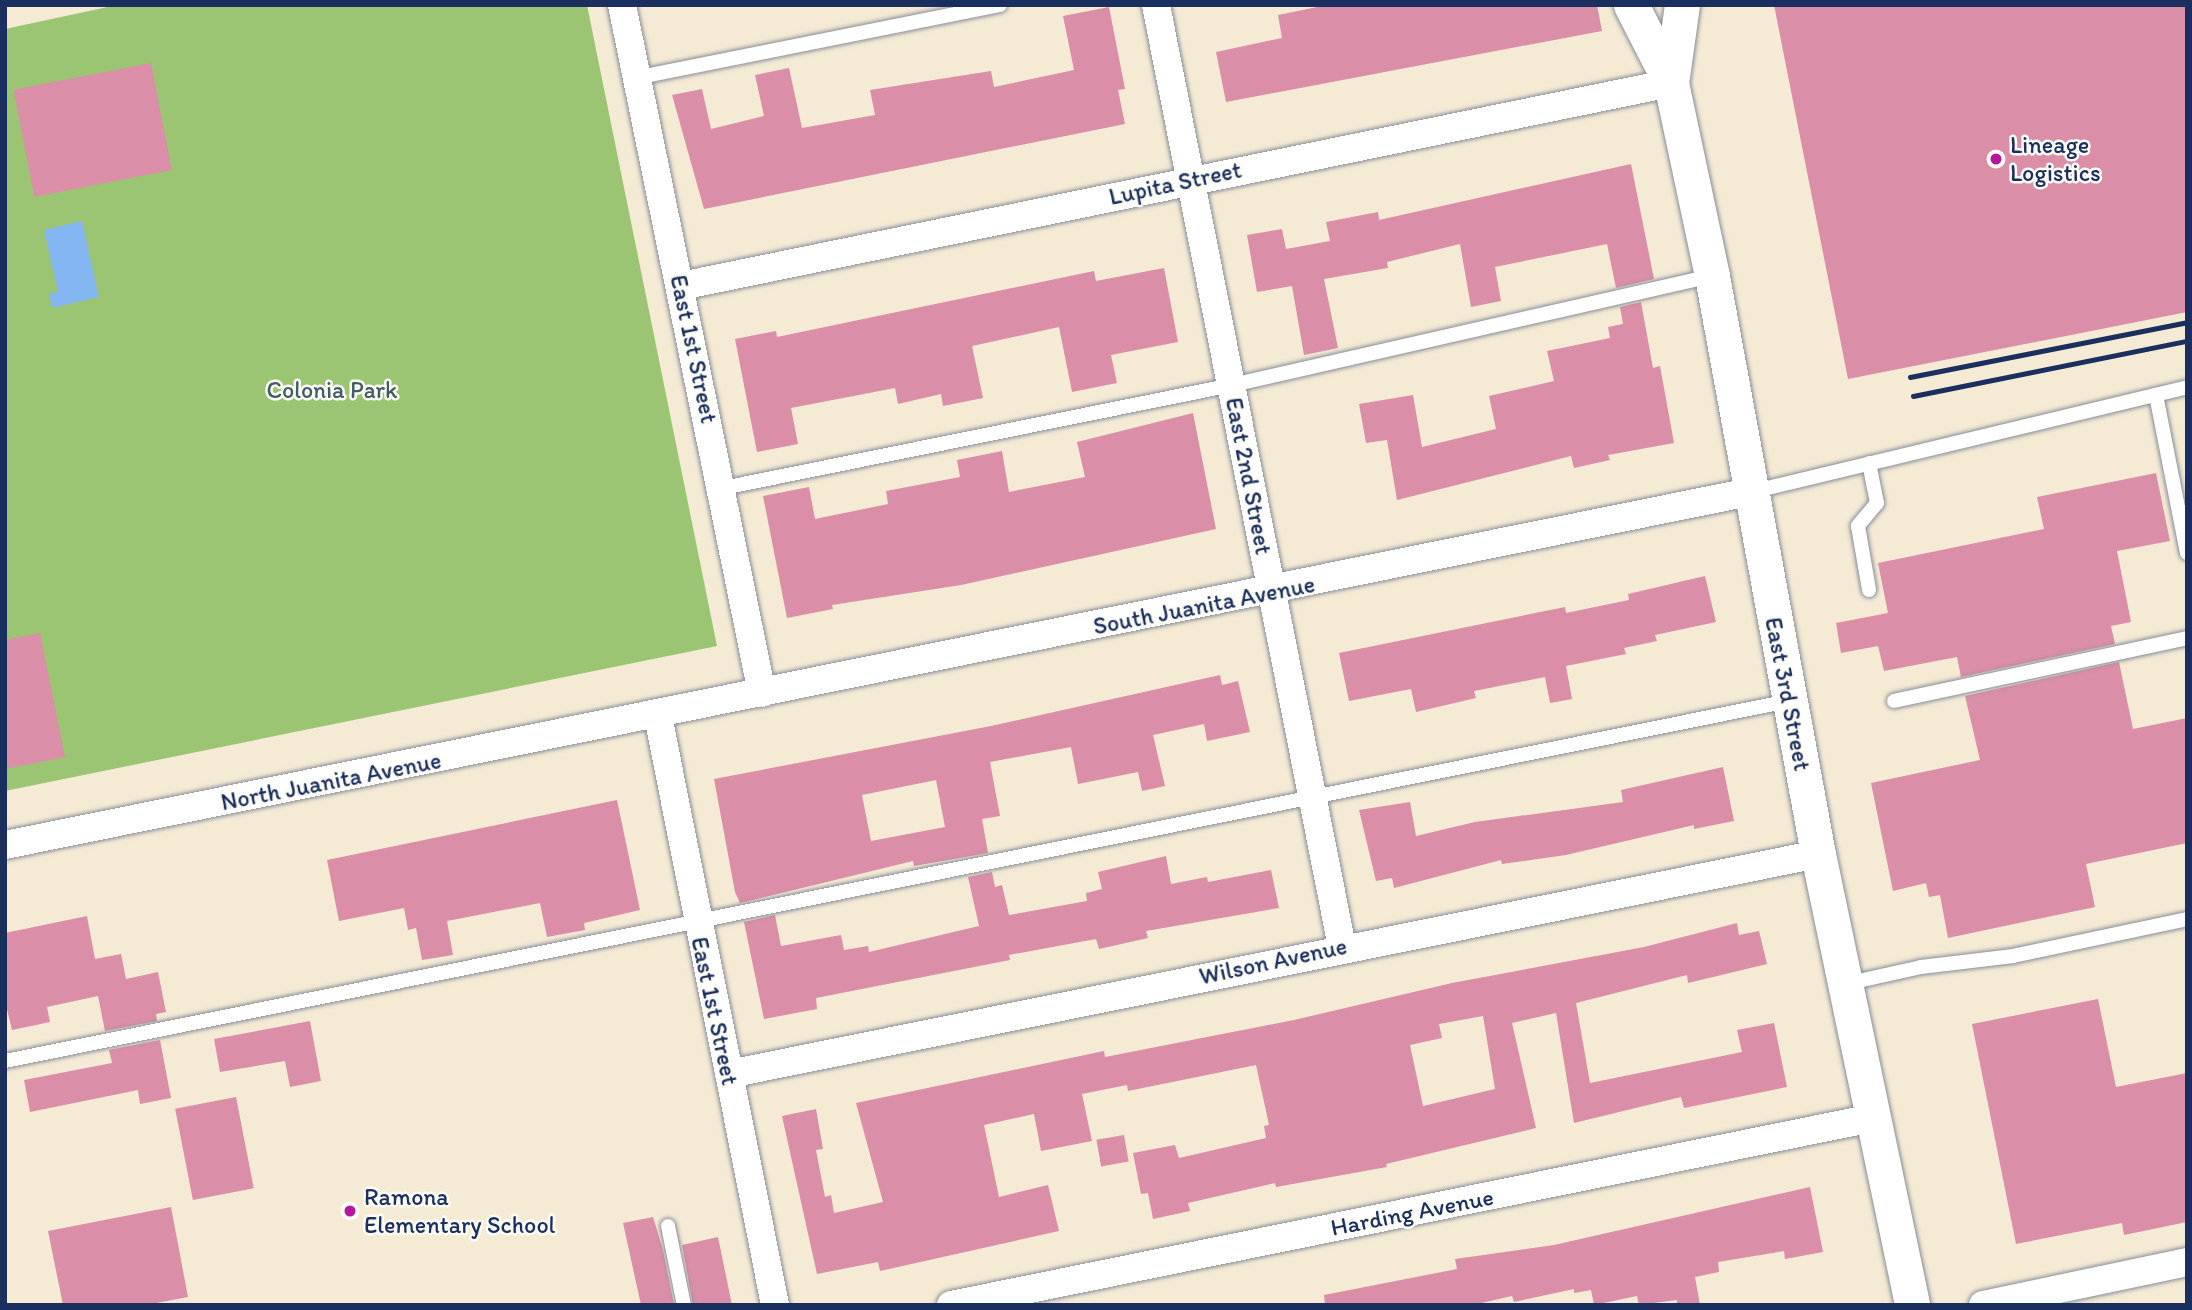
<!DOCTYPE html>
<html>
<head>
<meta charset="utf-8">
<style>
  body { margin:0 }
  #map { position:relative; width:2192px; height:1310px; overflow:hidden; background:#f5ebd5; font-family:Itim,sans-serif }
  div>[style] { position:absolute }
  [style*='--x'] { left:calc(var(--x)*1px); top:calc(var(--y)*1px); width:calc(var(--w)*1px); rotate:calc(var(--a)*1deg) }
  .green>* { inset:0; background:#9bc572 }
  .water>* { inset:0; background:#84b7f2 }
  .building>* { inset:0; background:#da8ea7; transform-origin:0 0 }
  .roads { filter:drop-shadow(0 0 2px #888d9a) drop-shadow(0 0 2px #888d9a) }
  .service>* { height:14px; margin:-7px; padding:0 7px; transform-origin:7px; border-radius:7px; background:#fff }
  .minor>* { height:28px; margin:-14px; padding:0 14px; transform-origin:14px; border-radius:14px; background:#fff }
  .tertiary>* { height:35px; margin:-17.5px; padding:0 17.5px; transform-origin:17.5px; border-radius:17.5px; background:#fff }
  .rail>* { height:5px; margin:-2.5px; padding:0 2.5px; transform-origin:2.5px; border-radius:2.5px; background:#1b2f5e }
  .dots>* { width:19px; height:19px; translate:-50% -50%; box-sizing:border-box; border:4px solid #fdfcf7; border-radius:50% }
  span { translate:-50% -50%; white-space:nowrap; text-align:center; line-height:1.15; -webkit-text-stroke:5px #fdfcf7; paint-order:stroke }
  .poi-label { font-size:24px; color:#1b2f5e }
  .left { translate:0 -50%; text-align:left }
  .street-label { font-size:24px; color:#1b2f5e }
  .park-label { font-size:24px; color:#415c64 }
  .frame { position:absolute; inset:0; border:7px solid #1b2f5e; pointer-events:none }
</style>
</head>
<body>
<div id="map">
  <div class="green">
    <i style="clip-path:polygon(117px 5px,587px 5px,717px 646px,5px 791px,5px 29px)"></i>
  </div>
  <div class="water">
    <i style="clip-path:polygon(82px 221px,99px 297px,52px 308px,49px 294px,58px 292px,44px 230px)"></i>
  </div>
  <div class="building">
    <i style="clip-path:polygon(1327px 5px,1597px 5px,1602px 31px,1226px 102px,1216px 52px,1282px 38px,1278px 15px)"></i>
    <i style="clip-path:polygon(1774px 5px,2187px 5px,2187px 312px,1848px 379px)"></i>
    <i style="clip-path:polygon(1109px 7px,1125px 89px,1118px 90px,1125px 124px,704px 209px,672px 95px,702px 89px,711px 129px,764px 116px,755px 75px,789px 68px,802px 128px,875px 115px,870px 90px,991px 71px,994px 87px,1074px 70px,1063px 16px)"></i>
    <i style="left:151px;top:63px;width:109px;height:140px;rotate:79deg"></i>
    <i style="clip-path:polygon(1631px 164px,1654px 279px,1616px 288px,1607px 244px,1495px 267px,1501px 301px,1471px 307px,1460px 244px,1387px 262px,1388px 268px,1324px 279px,1338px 348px,1304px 355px,1292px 286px,1257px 292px,1247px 235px,1282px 229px,1286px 249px,1330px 241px,1326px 222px,1378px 212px,1379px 220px)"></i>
    <i style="clip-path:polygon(1164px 268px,1178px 342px,1111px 355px,1117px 383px,1072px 392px,1059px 327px,972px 346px,983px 398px,943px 406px,941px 394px,898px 404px,895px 388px,791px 408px,798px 444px,757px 452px,735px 339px,776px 331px,777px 337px,1094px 271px,1096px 281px)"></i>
    <i style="clip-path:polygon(1641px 302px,1653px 368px,1660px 366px,1674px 443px,1608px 455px,1610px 460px,1574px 468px,1571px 456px,1397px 500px,1387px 440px,1366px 443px,1359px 404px,1413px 395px,1422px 447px,1496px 429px,1489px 396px,1554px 381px,1547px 351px,1610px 338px,1608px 327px,1623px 324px,1620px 307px)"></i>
    <i style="clip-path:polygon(1193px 413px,1216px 529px,961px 585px,832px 605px,833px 609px,787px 618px,763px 496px,809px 487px,815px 519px,888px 504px,886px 491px,960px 477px,957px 460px,1002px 451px,1009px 492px,1085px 477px,1077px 442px)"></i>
    <i style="clip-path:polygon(2156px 473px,2170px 541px,2117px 551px,2131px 622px,2111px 626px,2115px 644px,1961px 677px,1957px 657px,1884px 671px,1878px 646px,1841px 653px,1836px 623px,1888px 613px,1878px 563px,2044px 529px,2037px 497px)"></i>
    <i style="clip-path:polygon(1705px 576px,1716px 622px,1655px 635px,1657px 641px,1624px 648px,1626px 654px,1566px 666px,1572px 699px,1550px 703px,1545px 677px,1474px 691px,1476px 698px,1416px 712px,1411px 689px,1349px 701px,1339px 653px,1565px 607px,1566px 613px,1629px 600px,1628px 594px)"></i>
    <i style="clip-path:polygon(40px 633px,65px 757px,5px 769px,5px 640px)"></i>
    <i style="clip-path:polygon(2119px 662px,2133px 729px,2187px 718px,2187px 843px,2086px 864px,2095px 907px,1948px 938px,1940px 895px,1929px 897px,1926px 883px,1893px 891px,1871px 783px,1980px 760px,1965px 696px)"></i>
    <i style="clip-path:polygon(evenodd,1220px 675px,1222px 685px,1238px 681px,1250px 732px,1207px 741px,1204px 724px,1153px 735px,1165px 786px,1142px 791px,1138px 772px,1078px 784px,1071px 747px,990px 762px,1000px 816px,982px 819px,988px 853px,914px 866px,913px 861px,740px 903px,735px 892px,714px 779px,991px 726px,1220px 675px,936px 780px,945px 827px,871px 841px,862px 795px,936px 780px)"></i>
    <i style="clip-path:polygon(1723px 767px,1734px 821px,1694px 829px,1694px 825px,1566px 855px,1502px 864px,1501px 860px,1394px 888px,1392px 878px,1376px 881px,1359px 810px,1410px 802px,1416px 836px,1475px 822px,1623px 802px,1621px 790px)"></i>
    <i style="clip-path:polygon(617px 800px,640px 910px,584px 923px,585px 930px,547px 937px,540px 903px,447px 921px,453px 955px,422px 960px,416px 928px,408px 930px,404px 908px,339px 921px,327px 860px)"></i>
    <i style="clip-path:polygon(1166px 856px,1171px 884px,1207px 877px,1208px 882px,1271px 870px,1279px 908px,1146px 931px,1148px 938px,1099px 949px,1096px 939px,1009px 955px,1010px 960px,816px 998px,817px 1009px,764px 1019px,744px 922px,775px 915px,781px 946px,841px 935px,844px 950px,868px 946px,869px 952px,979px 926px,968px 877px,992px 872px,995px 887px,1002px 885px,1009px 915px,1087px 901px,1086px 893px,1102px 889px,1098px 872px)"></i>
    <i style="clip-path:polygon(87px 916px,95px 959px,121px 954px,126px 979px,158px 972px,166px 1012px,156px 1014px,157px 1021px,105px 1031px,98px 996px,47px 1007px,50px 1022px,12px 1030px,5px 1001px,5px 933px)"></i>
    <i style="clip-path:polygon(evenodd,1737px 923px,1739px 935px,1759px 931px,1767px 964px,1688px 983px,1687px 975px,1576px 1003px,1590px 1083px,1742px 1052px,1737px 1030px,1774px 1023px,1787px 1087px,1684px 1108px,1681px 1097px,1574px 1123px,1556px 1013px,1512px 1023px,1536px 1128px,1386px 1164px,1387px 1167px,1276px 1187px,1275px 1183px,1188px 1203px,1190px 1211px,1153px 1219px,1148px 1193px,1141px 1194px,1133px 1153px,1175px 1145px,1179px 1158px,1266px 1138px,1264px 1126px,1269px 1125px,1256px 1065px,1128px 1091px,1127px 1085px,1082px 1094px,1092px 1141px,1041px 1151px,1034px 1114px,984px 1125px,999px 1197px,1048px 1185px,1059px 1231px,880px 1271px,878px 1262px,817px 1274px,782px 1116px,816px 1109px,823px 1149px,816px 1150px,825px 1197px,831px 1195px,834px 1213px,883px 1202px,856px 1103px,1104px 1051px,1105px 1057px,1294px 1020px,1452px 983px,1644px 947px,1737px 923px,1483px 1016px,1495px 1089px,1423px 1106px,1410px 1045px,1442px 1038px,1439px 1024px,1483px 1016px)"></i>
    <i style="clip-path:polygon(2098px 999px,2116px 1087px,2187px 1073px,2187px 1222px,2124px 1235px,2122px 1223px,2016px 1244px,1972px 1024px)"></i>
    <i style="clip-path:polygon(310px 1021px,321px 1081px,290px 1087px,285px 1061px,220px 1072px,214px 1039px)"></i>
    <i style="clip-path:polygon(160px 1040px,171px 1098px,140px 1104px,138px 1090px,30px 1112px,24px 1080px,112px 1063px,109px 1050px)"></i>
    <i style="left:236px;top:1097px;width:93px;height:62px;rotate:79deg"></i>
    <i style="left:1124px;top:1135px;width:27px;height:28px;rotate:80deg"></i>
    <i style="clip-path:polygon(1810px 1187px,1823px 1252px,1785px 1259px,1784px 1251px,1718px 1262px,1719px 1272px,1695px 1277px,1700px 1305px,1677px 1305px,1677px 1300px,1639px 1305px,1637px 1296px,1594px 1305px,1591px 1290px,1574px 1293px,1574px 1289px,1514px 1302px,1512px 1296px,1473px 1305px,1325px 1305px,1324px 1295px,1457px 1269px,1455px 1259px,1554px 1245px)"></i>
    <i style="clip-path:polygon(171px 1207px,188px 1297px,146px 1305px,63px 1305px,48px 1231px)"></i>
    <i style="clip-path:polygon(653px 1217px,663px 1250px,674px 1305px,641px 1305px,623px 1223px)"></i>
    <i style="clip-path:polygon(718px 1237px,732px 1305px,693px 1305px,682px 1245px)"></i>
  </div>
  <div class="roads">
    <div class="service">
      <i style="--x:640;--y:77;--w:367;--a:-11.3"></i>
      <i style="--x:2156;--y:395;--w:161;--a:78.9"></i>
      <i style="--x:1869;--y:463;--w:41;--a:78.7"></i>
      <i style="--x:1877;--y:503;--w:30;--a:130"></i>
      <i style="--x:1858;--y:526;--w:65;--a:80.2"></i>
      <i style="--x:723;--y:488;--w:519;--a:-11.44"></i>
      <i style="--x:1232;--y:385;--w:492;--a:-12.8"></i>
      <i style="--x:1751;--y:492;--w:448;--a:-13.5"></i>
      <i style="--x:1894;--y:701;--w:300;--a:-12.1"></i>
      <i style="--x:1845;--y:984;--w:78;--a:-12.6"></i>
      <i style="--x:1921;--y:967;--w:93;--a:-6.8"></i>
      <i style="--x:2013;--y:956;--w:178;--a:-12"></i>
      <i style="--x:5;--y:1061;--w:1820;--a:-11.41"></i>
      <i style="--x:668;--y:1226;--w:81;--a:78.6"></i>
    </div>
    <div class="minor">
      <i style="--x:622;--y:5;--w:702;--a:78.5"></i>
      <i style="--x:1156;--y:5;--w:960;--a:78.83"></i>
      <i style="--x:681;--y:286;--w:1011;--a:-11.59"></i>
      <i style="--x:658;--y:716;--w:601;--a:78.76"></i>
      <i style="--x:5;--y:845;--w:1780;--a:-11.44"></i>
      <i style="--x:729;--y:1074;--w:1111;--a:-11.42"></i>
      <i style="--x:951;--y:1305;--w:941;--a:-11.47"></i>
      <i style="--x:1983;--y:1305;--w:208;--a:-11.9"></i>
    </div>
    <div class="tertiary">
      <i style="--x:1631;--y:5;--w:88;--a:62.9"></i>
      <i style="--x:1671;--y:83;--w:197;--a:78"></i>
      <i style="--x:1712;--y:276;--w:588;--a:79.61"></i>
      <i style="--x:1818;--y:854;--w:461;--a:78.2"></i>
      <i style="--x:1671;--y:83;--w:79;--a:-82"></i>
    </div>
  </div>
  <div class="rail">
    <i style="--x:1910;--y:377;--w:282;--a:-11.2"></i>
    <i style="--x:1913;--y:396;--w:279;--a:-11.4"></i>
  </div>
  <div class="dots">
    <i style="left:1996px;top:159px;background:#b5179e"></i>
    <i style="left:350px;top:1211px;background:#b5179e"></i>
  </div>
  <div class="poi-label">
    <span class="left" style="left:2010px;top:159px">Lineage<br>Logistics</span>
    <span class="left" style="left:364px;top:1211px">Ramona<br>Elementary School</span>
  </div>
  <div class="street-label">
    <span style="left:1175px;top:183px;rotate:-12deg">Lupita Street</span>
    <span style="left:694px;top:349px;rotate:78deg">East 1st Street</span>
    <span style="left:1249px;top:476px;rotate:79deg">East 2nd Street</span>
    <span style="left:1204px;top:605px;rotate:-11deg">South Juanita Avenue</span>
    <span style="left:1788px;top:694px;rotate:79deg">East 3rd Street</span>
    <span style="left:331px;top:781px;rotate:-11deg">North Juanita Avenue</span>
    <span style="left:1273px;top:961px;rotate:-12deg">Wilson Avenue</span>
    <span style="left:715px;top:1011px;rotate:78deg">East 1st Street</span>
    <span style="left:1412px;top:1212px;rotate:-11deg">Harding Avenue</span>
  </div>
  <div class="park-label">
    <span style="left:332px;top:390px">Colonia Park</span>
  </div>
  <div class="frame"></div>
</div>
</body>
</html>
